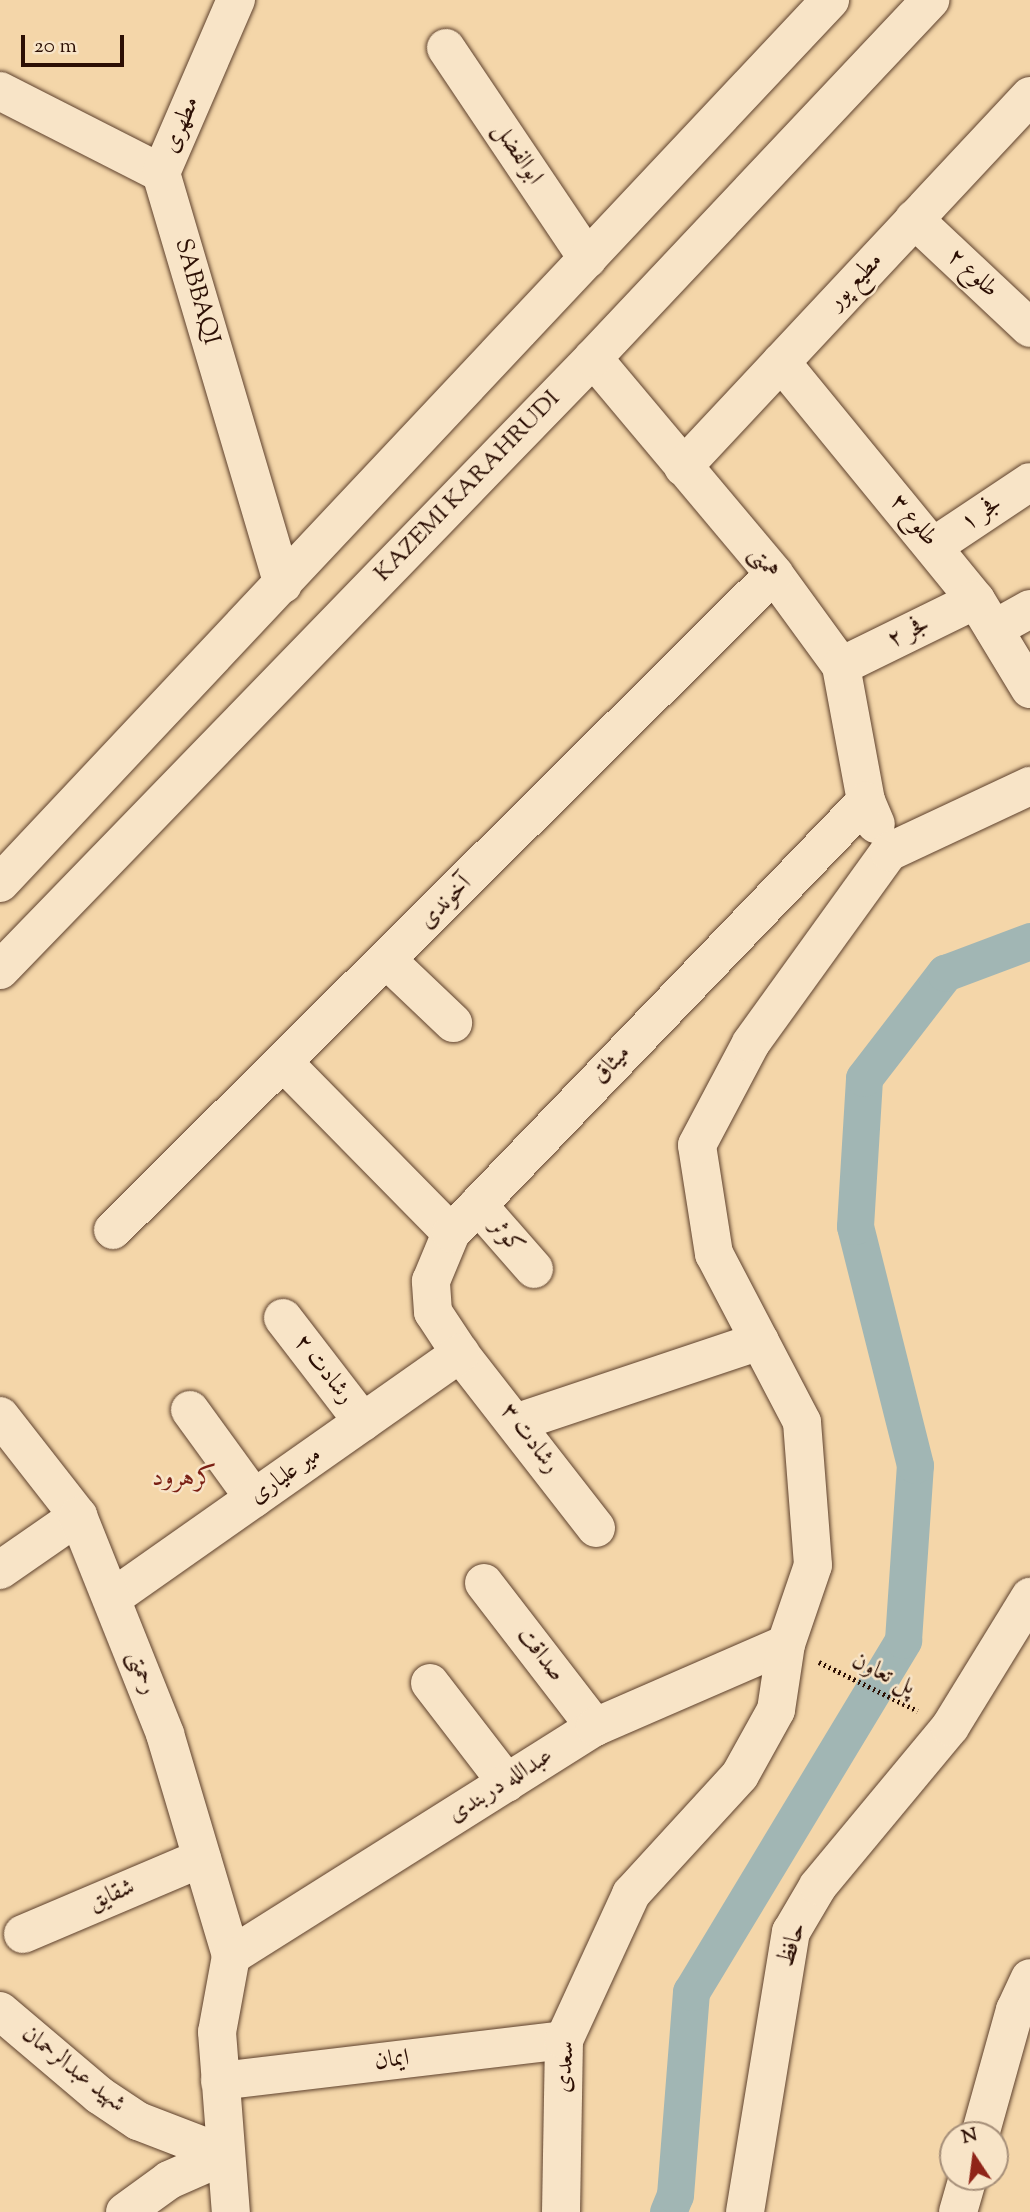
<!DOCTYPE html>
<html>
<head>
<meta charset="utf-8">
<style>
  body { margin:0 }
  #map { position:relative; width:1030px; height:2212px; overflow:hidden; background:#f4d6a9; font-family:"Sorts Mill Goudy",Amiri,serif }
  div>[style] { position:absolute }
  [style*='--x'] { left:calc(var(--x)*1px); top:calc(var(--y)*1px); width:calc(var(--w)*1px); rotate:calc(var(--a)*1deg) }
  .canal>* { height:37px; margin:-18.5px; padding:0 18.5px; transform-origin:18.5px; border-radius:18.5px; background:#a1b6b4 }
  .path>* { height:4.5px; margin-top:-2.25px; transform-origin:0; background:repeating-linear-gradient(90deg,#2c0f04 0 2px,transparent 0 5.5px) }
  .roads { filter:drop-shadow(0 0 2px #5e412d) drop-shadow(0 0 2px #5e412d) }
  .minor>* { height:38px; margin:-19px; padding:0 19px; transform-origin:19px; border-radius:19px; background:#f8e4c7 }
  .tertiary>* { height:38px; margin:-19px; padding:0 19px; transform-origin:19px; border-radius:19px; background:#f8e4c7 }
  .secondary>* { height:38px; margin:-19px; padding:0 19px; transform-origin:19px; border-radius:19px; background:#f8e4c7 }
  span { translate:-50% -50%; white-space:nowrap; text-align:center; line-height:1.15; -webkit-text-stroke:5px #f8e4c7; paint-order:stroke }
  .street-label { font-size:24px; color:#2c0f04 }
  .neighbourhood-label { font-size:26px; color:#7a1f14 }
  .north { position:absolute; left:939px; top:2121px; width:70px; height:70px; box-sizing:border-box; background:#f8e4c7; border:2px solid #a68f79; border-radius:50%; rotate:347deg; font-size:19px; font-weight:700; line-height:28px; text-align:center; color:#2c0f04 }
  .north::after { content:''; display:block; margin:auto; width:24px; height:32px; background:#8f2418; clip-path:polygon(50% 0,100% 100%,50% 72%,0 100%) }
  .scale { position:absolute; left:21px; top:35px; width:103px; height:32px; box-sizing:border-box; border:4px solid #2c0f04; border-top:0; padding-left:9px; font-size:21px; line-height:24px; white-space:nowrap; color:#2c0f04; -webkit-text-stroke:5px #f8e4c7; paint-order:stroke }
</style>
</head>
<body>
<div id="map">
  <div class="canal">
    <i style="--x:668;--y:2212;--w:18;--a:-68"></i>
    <i style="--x:675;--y:2195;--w:204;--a:-85.5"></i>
    <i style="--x:691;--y:1992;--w:411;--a:-58.9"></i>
    <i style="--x:903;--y:1640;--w:175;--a:-86.1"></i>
    <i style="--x:915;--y:1465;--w:246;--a:-104.1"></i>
    <i style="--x:855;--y:1226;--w:148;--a:-86.5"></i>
    <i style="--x:864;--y:1078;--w:133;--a:-52.4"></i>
    <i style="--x:945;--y:973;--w:91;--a:-20.6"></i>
  </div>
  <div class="path">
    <i style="--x:819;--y:1662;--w:110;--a:26.3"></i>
  </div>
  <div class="roads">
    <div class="minor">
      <i style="--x:446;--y:48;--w:254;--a:56.1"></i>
      <i style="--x:914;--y:219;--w:159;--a:43.2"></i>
      <i style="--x:593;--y:358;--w:282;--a:50"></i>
      <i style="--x:774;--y:574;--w:114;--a:53.9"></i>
      <i style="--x:841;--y:666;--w:137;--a:79.5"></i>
      <i style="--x:866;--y:801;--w:25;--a:67"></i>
      <i style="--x:781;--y:362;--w:308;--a:50.7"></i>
      <i style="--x:976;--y:600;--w:104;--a:58.8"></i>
      <i style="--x:683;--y:467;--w:508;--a:-46.91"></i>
      <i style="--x:934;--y:546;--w:115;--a:-33.7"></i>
      <i style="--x:994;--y:629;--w:41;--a:-29.1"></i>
      <i style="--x:841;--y:666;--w:150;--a:-26.1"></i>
      <i style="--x:388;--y:961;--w:90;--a:43.6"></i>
      <i style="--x:285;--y:1064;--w:237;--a:45.5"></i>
      <i style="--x:478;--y:1205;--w:85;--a:48.8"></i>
      <i style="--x:113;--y:1230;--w:931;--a:-44.78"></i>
      <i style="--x:283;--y:1318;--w:131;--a:52.4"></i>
      <i style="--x:190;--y:1410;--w:109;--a:54"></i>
      <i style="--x:518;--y:1422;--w:255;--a:-18.5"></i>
      <i style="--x:596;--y:1528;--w:222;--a:-127.9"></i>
      <i style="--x:460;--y:1353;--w:49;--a:-123.4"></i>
      <i style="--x:433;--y:1312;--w:31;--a:-94"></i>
      <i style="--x:431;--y:1281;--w:52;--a:-67.4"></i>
      <i style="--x:451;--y:1233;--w:599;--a:-46.15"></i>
      <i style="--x:0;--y:1570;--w:95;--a:-34.7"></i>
      <i style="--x:484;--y:1583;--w:182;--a:52.4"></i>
      <i style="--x:112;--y:1598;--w:426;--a:-35.1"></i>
      <i style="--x:430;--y:1683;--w:126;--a:52.4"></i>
      <i style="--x:23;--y:1934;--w:194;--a:-23"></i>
      <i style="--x:231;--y:1956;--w:430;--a:-32.2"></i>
      <i style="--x:595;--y:1727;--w:208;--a:-23.5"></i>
      <i style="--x:0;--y:2011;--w:130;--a:40.3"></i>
      <i style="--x:99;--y:2095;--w:47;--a:33.7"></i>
      <i style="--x:138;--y:2121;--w:94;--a:21.1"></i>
      <i style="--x:220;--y:2081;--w:346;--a:-6.8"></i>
      <i style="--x:980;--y:2135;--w:130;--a:-74.4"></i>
      <i style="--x:1015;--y:2010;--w:35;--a:-65"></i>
      <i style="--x:125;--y:2212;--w:54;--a:-36"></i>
      <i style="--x:169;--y:2180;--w:62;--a:-23.7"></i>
      <i style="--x:561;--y:2212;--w:172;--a:-89"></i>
      <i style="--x:564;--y:2040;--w:161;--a:-65.3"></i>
      <i style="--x:631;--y:1894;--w:161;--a:-47.5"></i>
      <i style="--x:740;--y:1775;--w:74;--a:-61"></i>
      <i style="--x:776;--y:1710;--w:67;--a:-81.4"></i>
      <i style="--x:786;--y:1644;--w:83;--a:-71.1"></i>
      <i style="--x:813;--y:1565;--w:143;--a:-94.4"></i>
      <i style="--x:802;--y:1422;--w:190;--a:-117.6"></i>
      <i style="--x:714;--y:1254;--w:110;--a:-98.9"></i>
      <i style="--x:697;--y:1145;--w:115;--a:-62.1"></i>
      <i style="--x:751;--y:1043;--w:236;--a:-54.2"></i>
      <i style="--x:889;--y:852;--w:156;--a:-25.1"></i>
      <i style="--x:745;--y:2212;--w:284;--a:-80.7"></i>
      <i style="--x:791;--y:1932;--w:53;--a:-59.6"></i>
      <i style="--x:818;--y:1886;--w:207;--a:-50.3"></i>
      <i style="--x:950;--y:1727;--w:153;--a:-58.4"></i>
      <i style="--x:958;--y:2212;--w:36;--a:-74"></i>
    </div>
    <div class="tertiary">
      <i style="--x:0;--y:91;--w:181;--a:27"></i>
      <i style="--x:161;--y:173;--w:429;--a:73.5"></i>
      <i style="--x:161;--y:173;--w:189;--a:-66.6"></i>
      <i style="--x:0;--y:1416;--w:127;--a:52"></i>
      <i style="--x:78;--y:1516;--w:235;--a:68.2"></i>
      <i style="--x:165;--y:1734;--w:232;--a:73.4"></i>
      <i style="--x:231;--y:1956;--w:77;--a:100.4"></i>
      <i style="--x:217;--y:2032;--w:181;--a:85.6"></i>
    </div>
    <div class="secondary">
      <i style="--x:0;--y:883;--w:1212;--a:-46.77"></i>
      <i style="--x:0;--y:970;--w:852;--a:-45.9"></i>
      <i style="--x:593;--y:358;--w:492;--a:-46.7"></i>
    </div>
  </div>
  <div class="street-label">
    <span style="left:182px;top:125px;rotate:-67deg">مطهری</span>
    <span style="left:517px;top:154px;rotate:56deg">ابوالفضل</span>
    <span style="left:972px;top:274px;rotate:43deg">طلوع ۲</span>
    <span style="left:856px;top:282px;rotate:-47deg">مطیع پور</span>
    <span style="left:196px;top:292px;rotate:74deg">SABBAQI</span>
    <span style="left:468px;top:487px;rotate:-46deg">KAZEMI KARAHRUDI</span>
    <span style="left:982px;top:514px;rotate:-34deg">فجر ۱</span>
    <span style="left:913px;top:521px;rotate:50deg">طلوع ۳</span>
    <span style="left:763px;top:563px;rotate:51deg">همتی</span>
    <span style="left:909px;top:633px;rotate:-26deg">فجر ۲</span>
    <span style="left:446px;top:903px;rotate:-45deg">آخوندی</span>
    <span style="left:612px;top:1065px;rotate:-46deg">میثاق</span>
    <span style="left:506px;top:1237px;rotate:49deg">کوثر</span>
    <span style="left:323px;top:1370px;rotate:52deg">رشادت ۲</span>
    <span style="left:529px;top:1439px;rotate:53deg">رشادت ۳</span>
    <span style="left:286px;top:1476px;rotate:-35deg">میر علیاری</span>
    <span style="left:540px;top:1655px;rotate:52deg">صداقت</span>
    <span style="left:141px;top:1673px;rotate:69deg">رحمتی</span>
    <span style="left:883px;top:1675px;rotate:26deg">پل تعاون</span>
    <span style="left:501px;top:1786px;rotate:-32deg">عبدالله دربندی</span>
    <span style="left:112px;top:1896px;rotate:-23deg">شقایق</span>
    <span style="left:793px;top:1945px;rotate:-73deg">حافظ</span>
    <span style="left:392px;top:2061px;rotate:-7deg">ایمان</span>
    <span style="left:566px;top:2067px;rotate:-86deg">سعدی</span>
    <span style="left:73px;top:2070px;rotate:38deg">شهید عبدالرحمان</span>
  </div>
  <div class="neighbourhood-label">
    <span style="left:184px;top:1479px">کرهرود</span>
  </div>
  <div class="north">N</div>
  <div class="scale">20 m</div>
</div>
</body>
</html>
